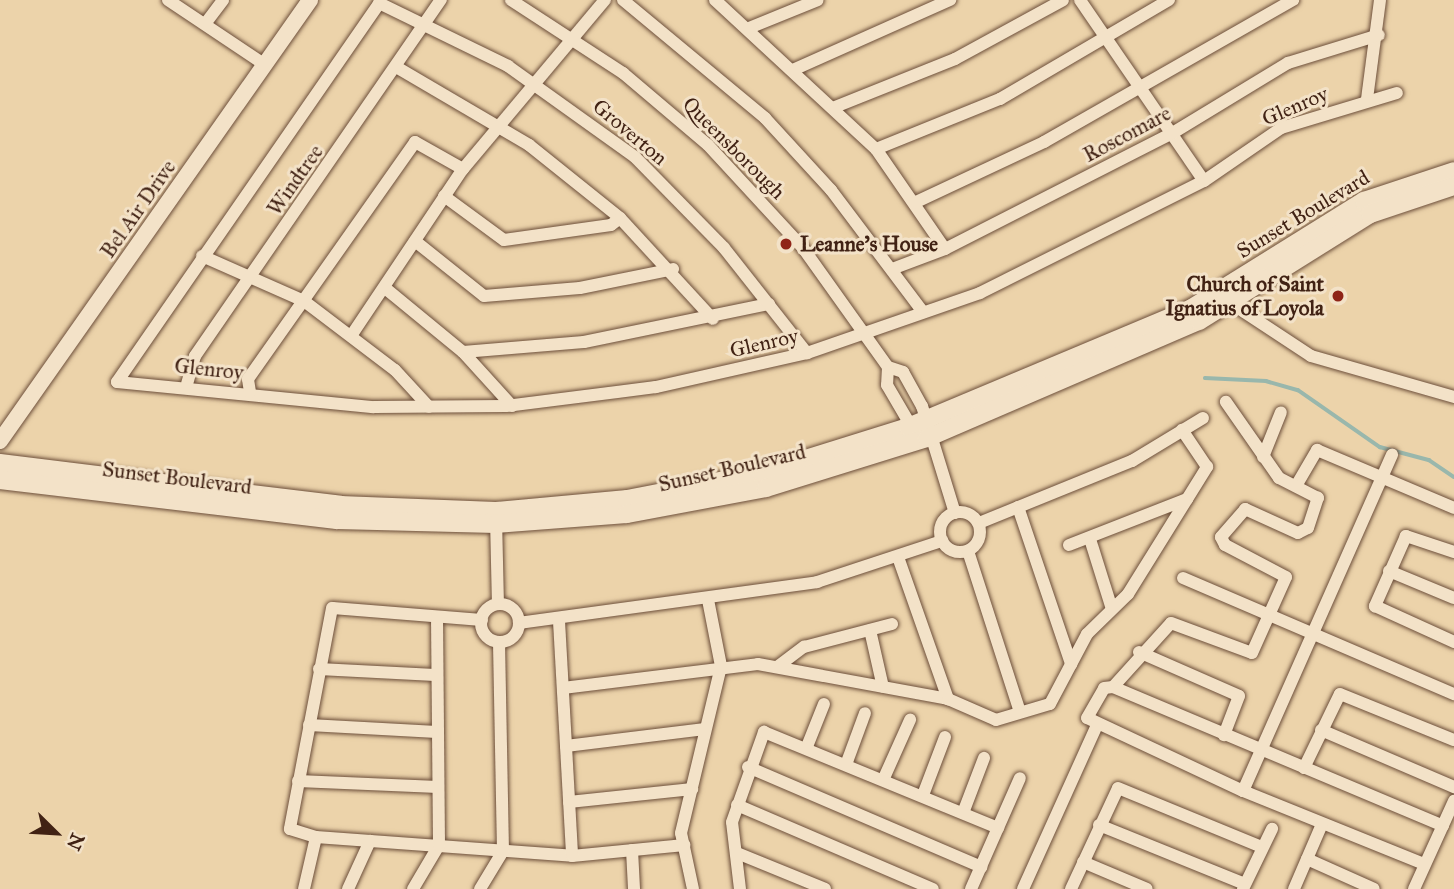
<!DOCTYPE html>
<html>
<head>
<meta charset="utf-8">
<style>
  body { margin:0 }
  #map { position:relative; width:1454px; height:889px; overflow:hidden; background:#ecd3aa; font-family:"IM FELL Great Primer",serif }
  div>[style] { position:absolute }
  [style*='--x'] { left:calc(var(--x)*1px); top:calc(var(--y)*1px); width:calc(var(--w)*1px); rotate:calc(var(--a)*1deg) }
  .stream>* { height:3.5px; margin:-1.75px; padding:0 1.75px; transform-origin:1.75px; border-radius:1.75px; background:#99b7ac }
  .roads { filter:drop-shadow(0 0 2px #6c4e3a) drop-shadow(0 0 2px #6c4e3a) }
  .minor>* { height:12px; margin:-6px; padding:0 6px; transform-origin:6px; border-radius:6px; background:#f3e2c8 }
  .minor>.ring { margin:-6px; padding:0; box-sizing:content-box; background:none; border:12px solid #f3e2c8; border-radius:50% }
  .tertiary>* { height:16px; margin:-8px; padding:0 8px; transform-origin:8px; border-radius:8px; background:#f3e2c8 }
  .secondary>* { height:18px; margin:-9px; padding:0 9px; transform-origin:9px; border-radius:9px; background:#f3e2c8 }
  .dots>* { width:19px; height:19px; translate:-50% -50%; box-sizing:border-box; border:4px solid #f3e2c8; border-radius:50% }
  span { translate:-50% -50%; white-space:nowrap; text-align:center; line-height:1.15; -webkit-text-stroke:6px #f3e2c8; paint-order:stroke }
  .street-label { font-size:21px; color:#412214 }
  .poi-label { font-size:21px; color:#412214; font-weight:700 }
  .left { translate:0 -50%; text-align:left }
  .right { translate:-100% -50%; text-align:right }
  .north { position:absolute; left:21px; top:798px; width:70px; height:70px; -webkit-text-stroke:5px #f3e2c8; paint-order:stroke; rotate:114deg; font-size:19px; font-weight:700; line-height:28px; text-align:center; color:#412214 }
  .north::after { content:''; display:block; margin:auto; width:24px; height:32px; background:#412214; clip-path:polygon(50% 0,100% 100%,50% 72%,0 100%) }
</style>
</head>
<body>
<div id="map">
  <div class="stream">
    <i style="--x:1205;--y:378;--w:61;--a:2.8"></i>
    <i style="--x:1266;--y:381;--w:33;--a:16"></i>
    <i style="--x:1298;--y:390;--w:100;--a:34.8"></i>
    <i style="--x:1380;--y:447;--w:51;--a:14.9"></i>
    <i style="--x:1429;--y:460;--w:30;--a:34"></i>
  </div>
  <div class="roads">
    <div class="minor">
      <i style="--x:168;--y:0;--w:117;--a:33.8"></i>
      <i style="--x:511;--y:0;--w:134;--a:33.1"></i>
      <i style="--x:623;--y:73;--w:111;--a:40.3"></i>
      <i style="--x:708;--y:145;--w:140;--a:47.3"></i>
      <i style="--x:803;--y:248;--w:146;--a:54.5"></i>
      <i style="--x:623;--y:0;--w:185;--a:39.7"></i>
      <i style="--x:765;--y:118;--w:98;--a:47.5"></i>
      <i style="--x:831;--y:190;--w:153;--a:53"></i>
      <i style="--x:715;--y:0;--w:219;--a:42.8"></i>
      <i style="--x:876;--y:149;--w:121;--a:55.4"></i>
      <i style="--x:1080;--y:0;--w:219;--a:55.6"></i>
      <i style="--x:205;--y:24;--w:30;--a:-53"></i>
      <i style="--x:749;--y:28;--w:74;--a:-22.1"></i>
      <i style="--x:398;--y:68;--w:152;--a:30.4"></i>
      <i style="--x:529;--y:145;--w:117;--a:38.7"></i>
      <i style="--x:620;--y:218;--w:137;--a:47.4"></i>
      <i style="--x:795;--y:69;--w:170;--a:-24"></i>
      <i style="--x:1367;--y:99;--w:100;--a:-82.5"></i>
      <i style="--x:835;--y:107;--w:129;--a:-21.8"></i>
      <i style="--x:955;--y:59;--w:123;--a:-28.6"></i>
      <i style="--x:876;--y:149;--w:134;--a:-22"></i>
      <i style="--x:1000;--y:99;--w:196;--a:-30.4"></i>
      <i style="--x:444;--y:196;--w:74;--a:36.3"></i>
      <i style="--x:504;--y:240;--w:108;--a:-8"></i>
      <i style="--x:611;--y:225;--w:11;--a:-38"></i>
      <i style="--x:914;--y:203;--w:144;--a:-25.1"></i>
      <i style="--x:1044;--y:142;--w:287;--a:-29.7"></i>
      <i style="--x:415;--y:241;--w:88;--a:38.6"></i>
      <i style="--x:484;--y:296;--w:96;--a:-4.8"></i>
      <i style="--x:580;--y:288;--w:95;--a:-11.5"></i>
      <i style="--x:202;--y:256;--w:111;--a:23.8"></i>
      <i style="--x:304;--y:301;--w:114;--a:37.2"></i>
      <i style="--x:395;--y:370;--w:50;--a:47.4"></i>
      <i style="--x:892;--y:269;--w:57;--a:-20.7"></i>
      <i style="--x:945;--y:249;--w:254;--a:-27"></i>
      <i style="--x:1171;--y:134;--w:137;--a:-31.3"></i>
      <i style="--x:1288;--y:63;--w:95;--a:-17.1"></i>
      <i style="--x:385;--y:288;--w:101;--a:39.4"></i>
      <i style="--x:463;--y:352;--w:73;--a:47.8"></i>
      <i style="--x:1223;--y:298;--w:105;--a:33.4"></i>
      <i style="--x:1311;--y:356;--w:149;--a:16"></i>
      <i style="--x:351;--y:336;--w:201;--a:-56.2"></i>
      <i style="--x:463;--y:169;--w:221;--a:-50"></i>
      <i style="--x:463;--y:352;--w:121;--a:-4.7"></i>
      <i style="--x:584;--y:342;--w:189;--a:-11.6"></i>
      <i style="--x:888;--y:367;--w:16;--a:18"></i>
      <i style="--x:903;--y:372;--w:39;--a:61"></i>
      <i style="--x:922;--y:406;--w:112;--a:72.9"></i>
      <i style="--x:888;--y:367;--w:18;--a:93"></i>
      <i style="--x:887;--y:385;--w:53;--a:59.6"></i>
      <i style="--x:117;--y:382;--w:258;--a:5.6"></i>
      <i style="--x:374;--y:407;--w:132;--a:-0.4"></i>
      <i style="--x:506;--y:406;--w:151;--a:-7.2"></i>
      <i style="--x:656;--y:387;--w:155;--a:-12.7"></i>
      <i style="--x:807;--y:353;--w:183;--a:-19.1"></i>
      <i style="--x:980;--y:293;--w:250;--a:-26.6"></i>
      <i style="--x:1204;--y:181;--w:93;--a:-34.5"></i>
      <i style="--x:1281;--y:128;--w:121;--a:-16.8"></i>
      <i style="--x:117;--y:382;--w:461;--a:-55.3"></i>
      <i style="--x:379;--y:3;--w:144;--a:26"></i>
      <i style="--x:508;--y:66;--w:156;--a:35.6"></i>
      <i style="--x:635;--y:157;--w:127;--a:45.6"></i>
      <i style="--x:724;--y:248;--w:134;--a:51.7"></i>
      <i style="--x:187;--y:384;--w:29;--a:-74"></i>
      <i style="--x:195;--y:356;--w:433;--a:-55.4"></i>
      <i style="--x:250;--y:392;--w:13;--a:-99"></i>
      <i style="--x:248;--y:379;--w:290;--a:-54.8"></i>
      <i style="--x:415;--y:142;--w:55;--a:29.4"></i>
      <i style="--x:1263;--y:457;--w:48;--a:-68.2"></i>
      <i style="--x:1296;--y:486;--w:42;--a:-59.7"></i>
      <i style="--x:1317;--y:450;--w:149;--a:22.9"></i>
      <i style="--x:1018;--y:507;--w:166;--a:71.3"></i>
      <i class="ring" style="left:940px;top:512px;width:28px;height:28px"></i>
      <i style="--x:496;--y:518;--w:86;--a:88.7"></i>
      <i style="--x:979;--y:523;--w:165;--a:-22.1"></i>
      <i style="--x:1132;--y:461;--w:83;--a:-31.2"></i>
      <i style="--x:1090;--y:539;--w:73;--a:72.6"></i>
      <i style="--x:1069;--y:545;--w:127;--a:-21.3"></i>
      <i style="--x:968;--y:551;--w:169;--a:72.1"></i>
      <i style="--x:1454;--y:552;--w:51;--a:-161.6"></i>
      <i style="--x:1406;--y:536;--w:77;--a:113.9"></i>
      <i style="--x:1375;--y:606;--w:87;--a:24.5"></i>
      <i style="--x:898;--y:557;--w:151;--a:70.6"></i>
      <i style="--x:1389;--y:571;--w:70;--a:22.6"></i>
      <i style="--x:1183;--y:578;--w:295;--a:23.2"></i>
      <i class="ring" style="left:481px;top:604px;width:26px;height:26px"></i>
      <i style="--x:482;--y:620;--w:150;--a:-175.4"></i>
      <i style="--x:332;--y:608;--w:225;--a:100.8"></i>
      <i style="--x:290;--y:829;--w:27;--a:17"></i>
      <i style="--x:316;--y:837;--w:257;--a:4.2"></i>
      <i style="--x:572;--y:856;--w:113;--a:-5.6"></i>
      <i style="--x:559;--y:621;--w:235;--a:86.8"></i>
      <i style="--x:519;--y:623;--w:301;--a:-7.8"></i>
      <i style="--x:817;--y:582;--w:132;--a:-18.2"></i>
      <i style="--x:870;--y:630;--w:58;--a:77.2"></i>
      <i style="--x:1139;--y:652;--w:109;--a:23.7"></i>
      <i style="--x:1239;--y:696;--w:42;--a:111"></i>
      <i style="--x:777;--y:667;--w:34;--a:-37"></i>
      <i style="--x:804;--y:647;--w:91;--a:-14.6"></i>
      <i style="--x:319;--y:669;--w:116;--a:3"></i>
      <i style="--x:1113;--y:687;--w:86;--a:-47.8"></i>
      <i style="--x:1171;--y:623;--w:86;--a:20.3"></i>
      <i style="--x:1252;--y:653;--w:83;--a:-65.9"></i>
      <i style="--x:1286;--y:577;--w:69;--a:-152.3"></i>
      <i style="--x:1225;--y:545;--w:9;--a:-117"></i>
      <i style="--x:1221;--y:537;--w:37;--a:-49"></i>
      <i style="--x:1245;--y:509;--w:58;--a:24.4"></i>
      <i style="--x:1298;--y:533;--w:11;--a:-27"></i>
      <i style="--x:1308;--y:528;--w:32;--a:-72"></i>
      <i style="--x:1318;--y:498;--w:44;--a:-152.9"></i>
      <i style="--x:1279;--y:478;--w:93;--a:-124.9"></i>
      <i style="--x:563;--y:688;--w:196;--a:-7"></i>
      <i style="--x:758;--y:664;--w:193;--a:10.4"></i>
      <i style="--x:948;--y:699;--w:52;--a:23.6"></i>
      <i style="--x:996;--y:720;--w:56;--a:-16.5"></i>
      <i style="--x:1050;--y:704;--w:79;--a:-62.1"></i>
      <i style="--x:1087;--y:634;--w:57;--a:-44.3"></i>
      <i style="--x:1128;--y:594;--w:150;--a:-58.1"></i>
      <i style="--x:1207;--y:467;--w:45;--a:-124"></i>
      <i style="--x:309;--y:725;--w:128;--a:3.1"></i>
      <i style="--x:1321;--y:730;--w:145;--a:23.2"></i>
      <i style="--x:808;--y:744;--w:43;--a:-68.2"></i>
      <i style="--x:566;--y:746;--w:140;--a:-7"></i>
      <i style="--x:847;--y:762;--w:52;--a:-69.8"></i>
      <i style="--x:748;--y:767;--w:254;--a:23.2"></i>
      <i style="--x:1304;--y:768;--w:82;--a:-64.1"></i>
      <i style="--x:1340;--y:694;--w:123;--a:22"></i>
      <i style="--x:884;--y:778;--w:64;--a:-65.9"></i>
      <i style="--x:298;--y:781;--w:140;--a:2.5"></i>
      <i style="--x:1243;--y:791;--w:368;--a:-66.1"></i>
      <i style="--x:923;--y:795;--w:62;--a:-69.2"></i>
      <i style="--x:569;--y:802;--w:124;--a:-6"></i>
      <i style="--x:737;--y:805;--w:213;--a:23.2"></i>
      <i style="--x:963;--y:813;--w:59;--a:-69.1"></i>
      <i style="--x:1099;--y:825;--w:157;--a:22"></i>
      <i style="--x:632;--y:850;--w:39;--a:87"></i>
      <i style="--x:737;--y:853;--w:95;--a:22.2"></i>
      <i style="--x:1307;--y:859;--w:73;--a:24.1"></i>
      <i style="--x:1083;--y:862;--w:69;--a:22.9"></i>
      <i style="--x:1424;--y:864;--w:195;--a:-158"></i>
      <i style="--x:1243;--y:791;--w:172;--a:-154.9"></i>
      <i style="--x:1087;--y:718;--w:34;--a:-60"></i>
      <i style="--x:1104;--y:688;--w:9;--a:-6"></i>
      <i style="--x:1113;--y:687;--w:358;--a:22.8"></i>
      <i style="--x:304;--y:889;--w:53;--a:-77"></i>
      <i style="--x:348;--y:889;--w:53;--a:-65.4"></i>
      <i style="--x:413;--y:889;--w:51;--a:-59.4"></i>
      <i style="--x:439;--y:845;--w:228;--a:-90.5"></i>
      <i style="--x:480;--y:889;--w:44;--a:-58.8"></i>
      <i style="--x:503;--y:851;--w:209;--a:-91.1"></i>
      <i style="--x:693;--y:889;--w:57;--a:-102.1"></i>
      <i style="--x:681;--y:833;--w:172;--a:-76.5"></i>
      <i style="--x:721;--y:666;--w:67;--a:-101.1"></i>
      <i style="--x:740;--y:889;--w:67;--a:-96.8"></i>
      <i style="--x:732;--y:822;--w:96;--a:-70.4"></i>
      <i style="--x:764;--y:732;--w:253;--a:22.3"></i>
      <i style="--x:971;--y:889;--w:121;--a:-66.2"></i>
      <i style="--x:1023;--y:889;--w:178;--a:-65.7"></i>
      <i style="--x:1071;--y:889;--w:111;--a:-65"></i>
      <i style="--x:1118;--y:788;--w:156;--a:22.3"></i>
      <i style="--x:1243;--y:889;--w:67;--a:-64.2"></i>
      <i style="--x:1294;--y:889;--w:71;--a:-66.7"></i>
      <i style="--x:1414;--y:889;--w:97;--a:-65.6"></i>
    </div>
    <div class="tertiary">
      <i style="--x:0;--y:441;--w:539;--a:-54.89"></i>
    </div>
    <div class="secondary">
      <i style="--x:0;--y:463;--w:343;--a:7"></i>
      <i style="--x:340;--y:505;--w:156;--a:2.2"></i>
      <i style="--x:496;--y:511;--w:132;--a:-5.2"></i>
      <i style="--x:627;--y:499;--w:136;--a:-11"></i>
      <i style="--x:761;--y:473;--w:154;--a:-17.4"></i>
      <i style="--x:908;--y:427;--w:308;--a:-22.7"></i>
      <i style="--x:1192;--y:308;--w:203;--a:-31.9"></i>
      <i style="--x:1364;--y:201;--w:95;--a:-18.4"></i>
      <i style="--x:0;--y:480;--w:339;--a:6.8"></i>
      <i style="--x:337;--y:520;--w:159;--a:1.4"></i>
      <i style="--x:496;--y:524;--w:131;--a:-4.4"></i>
      <i style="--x:627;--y:514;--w:141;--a:-10.6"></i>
      <i style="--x:766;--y:488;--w:169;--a:-17.3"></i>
      <i style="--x:927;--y:438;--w:296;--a:-23.3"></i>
      <i style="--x:1199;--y:321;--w:202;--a:-32"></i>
      <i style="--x:1370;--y:214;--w:89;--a:-18.4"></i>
    </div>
  </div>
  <div class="dots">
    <i style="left:786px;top:244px;background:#8f2418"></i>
    <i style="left:1338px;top:296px;background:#8f2418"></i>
  </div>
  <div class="street-label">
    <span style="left:1295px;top:106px;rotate:-23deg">Glenroy</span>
    <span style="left:630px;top:132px;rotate:40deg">Groverton</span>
    <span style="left:1127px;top:134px;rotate:-28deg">Roscomare</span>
    <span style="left:734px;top:148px;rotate:45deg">Queensborough</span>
    <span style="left:295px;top:180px;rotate:-55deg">Windtree</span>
    <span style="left:138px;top:209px;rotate:-55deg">Bel Air Drive</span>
    <span style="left:1303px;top:214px;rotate:-31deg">Sunset Boulevard</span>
    <span style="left:764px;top:343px;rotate:-13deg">Glenroy</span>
    <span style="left:209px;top:369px;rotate:6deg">Glenroy</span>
    <span style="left:732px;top:468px;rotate:-13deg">Sunset Boulevard</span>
    <span style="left:177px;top:478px;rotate:7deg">Sunset Boulevard</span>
  </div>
  <div class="poi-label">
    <span class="left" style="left:800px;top:244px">Leanne's House</span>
    <span class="right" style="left:1324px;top:296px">Church of Saint<br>Ignatius of Loyola</span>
  </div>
  <div class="north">N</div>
</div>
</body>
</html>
